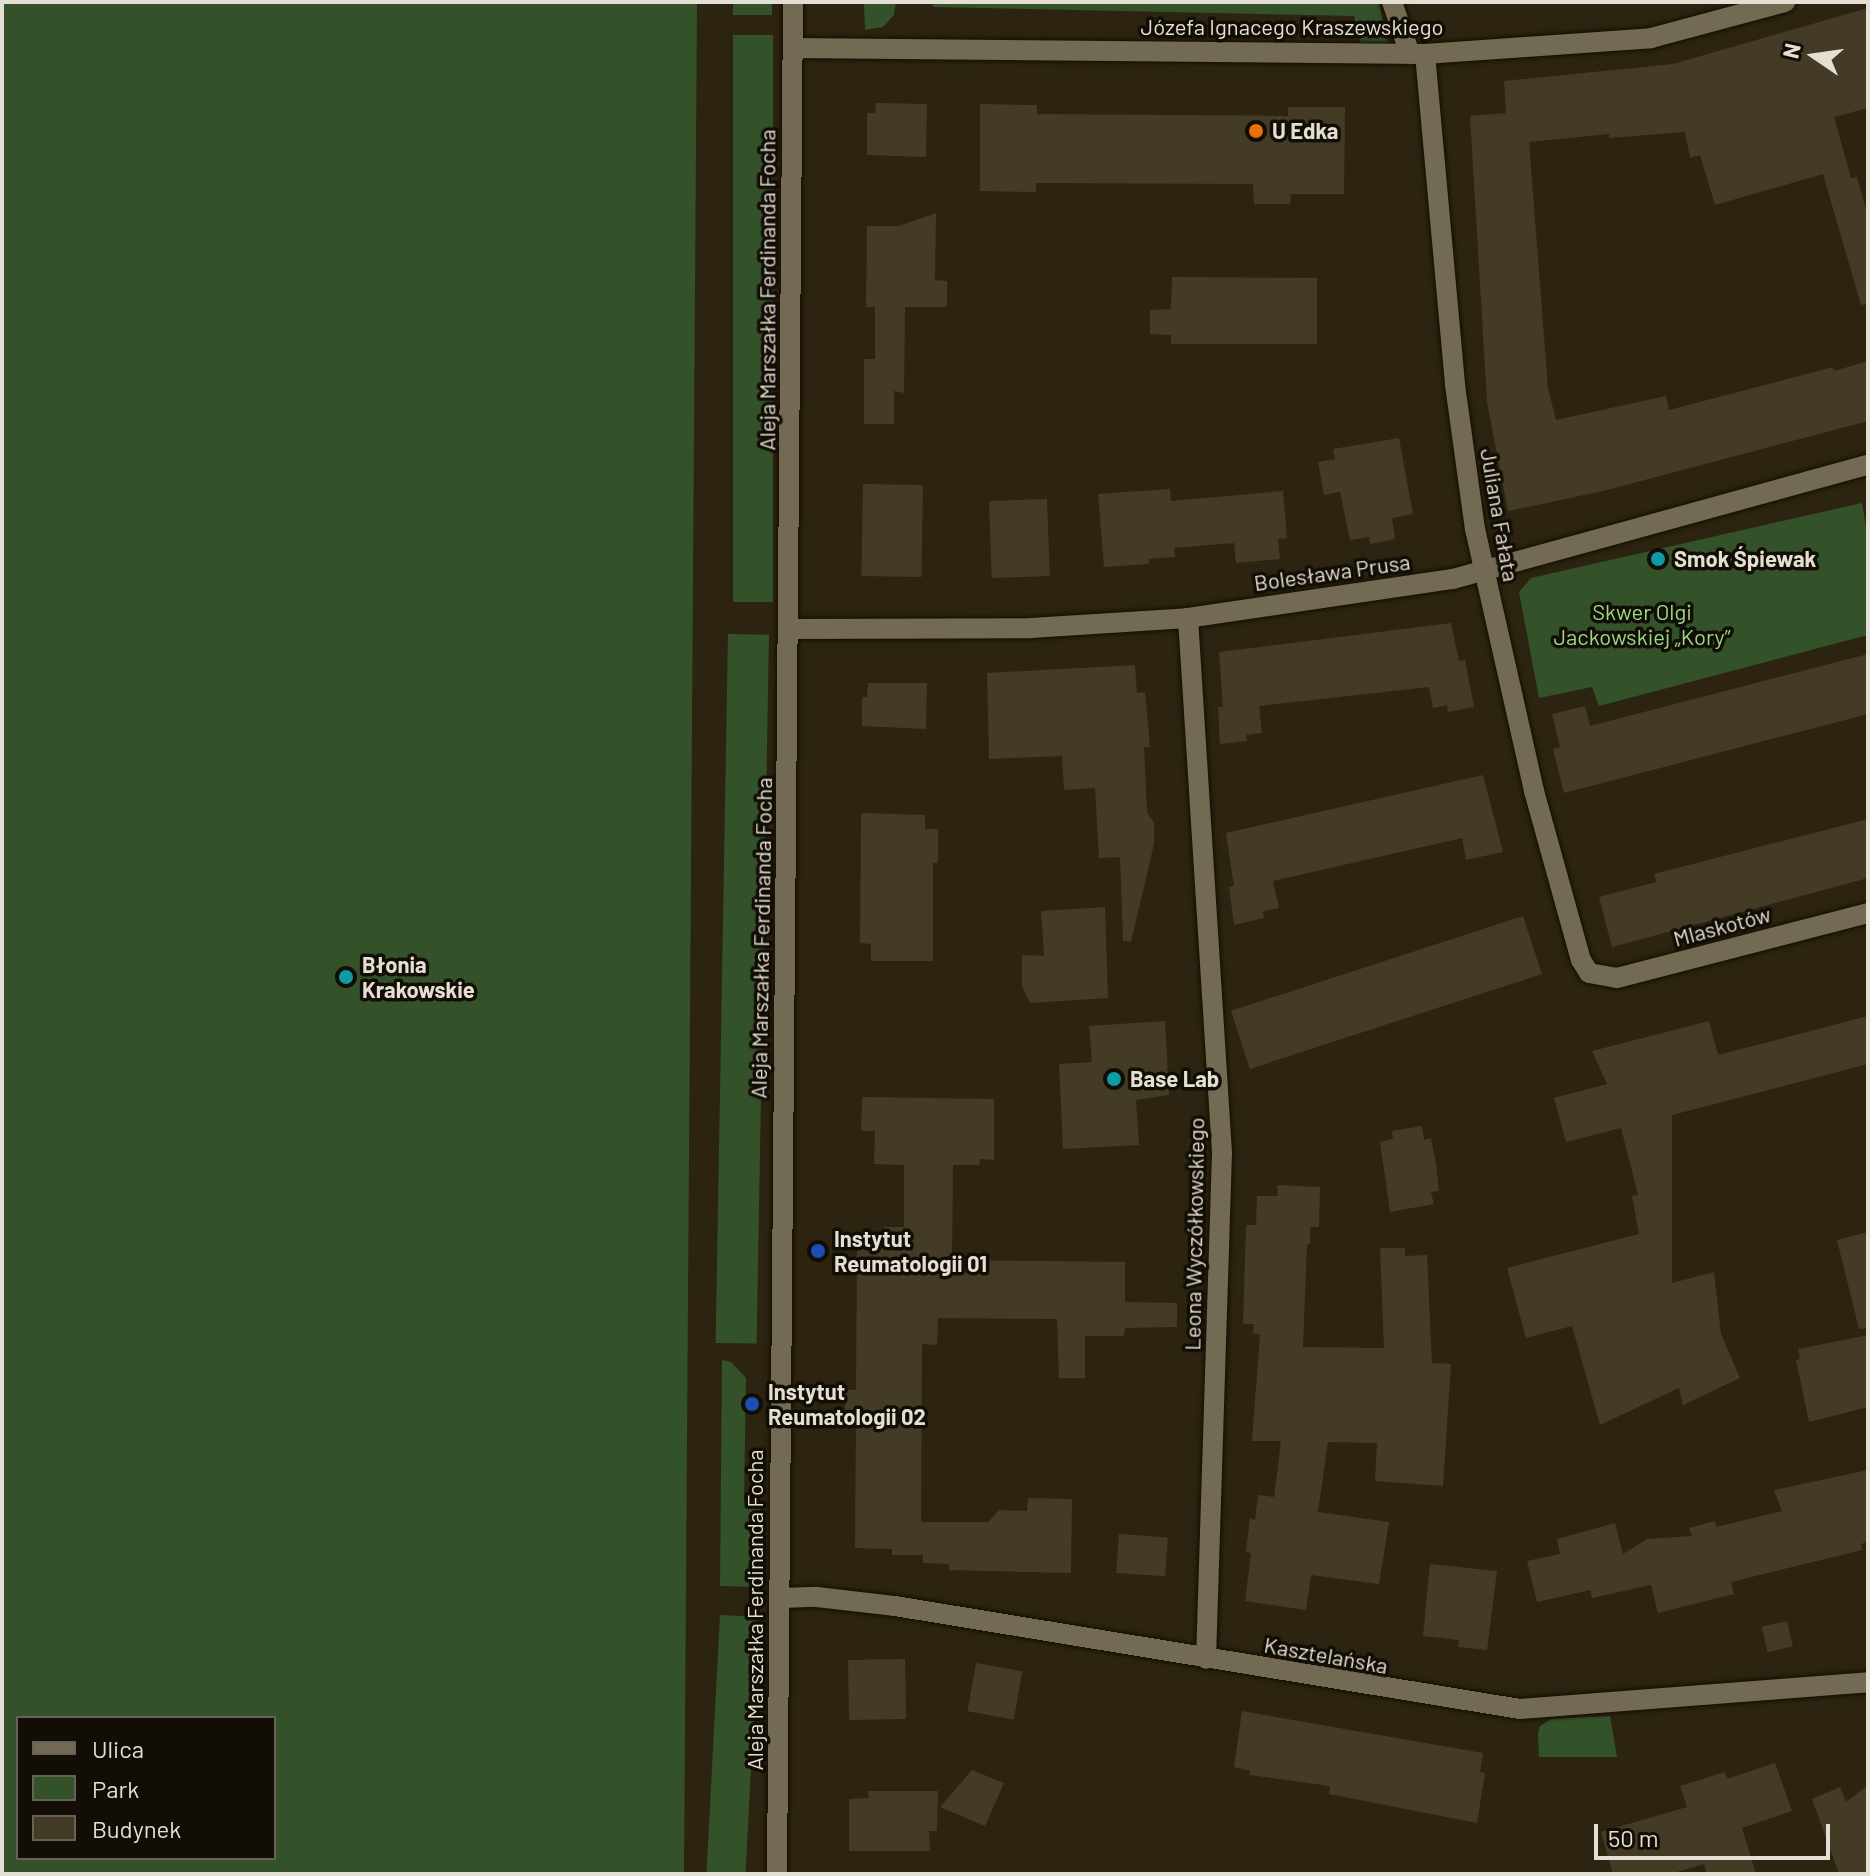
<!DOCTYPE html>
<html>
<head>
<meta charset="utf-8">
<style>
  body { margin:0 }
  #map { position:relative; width:1870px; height:1876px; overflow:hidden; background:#2c2410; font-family:Barlow,sans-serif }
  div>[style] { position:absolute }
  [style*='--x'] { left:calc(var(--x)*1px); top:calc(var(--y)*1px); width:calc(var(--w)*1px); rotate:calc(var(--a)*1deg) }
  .green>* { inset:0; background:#33522a; transform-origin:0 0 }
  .building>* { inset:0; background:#443b26; transform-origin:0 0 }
  .roads { filter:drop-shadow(0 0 2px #150d00) drop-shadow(0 0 2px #150d00) }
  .street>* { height:20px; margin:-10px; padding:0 10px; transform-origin:10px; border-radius:10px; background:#736a53 }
  .secondary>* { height:20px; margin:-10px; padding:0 10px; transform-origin:10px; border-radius:10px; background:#736a53 }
  .dots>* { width:22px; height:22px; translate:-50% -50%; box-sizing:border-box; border:4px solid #120e06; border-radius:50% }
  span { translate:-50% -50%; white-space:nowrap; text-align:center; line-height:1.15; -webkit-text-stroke:7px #120e06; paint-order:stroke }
  .street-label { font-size:22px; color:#e4dfd3 }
  .poi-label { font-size:22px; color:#e4dfd3; font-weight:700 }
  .left { translate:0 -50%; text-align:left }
  .park-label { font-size:22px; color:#9ad987 }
  .frame { position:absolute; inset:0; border:4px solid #e4dfd3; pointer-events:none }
  .legend { position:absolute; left:16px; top:1716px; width:260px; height:144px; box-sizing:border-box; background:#120e06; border:2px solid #666258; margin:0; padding:10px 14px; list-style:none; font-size:24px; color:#e4dfd3 }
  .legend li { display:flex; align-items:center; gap:16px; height:40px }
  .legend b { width:40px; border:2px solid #666258 }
  .north { position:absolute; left:1774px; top:16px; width:80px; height:80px; -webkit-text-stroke:6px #120e06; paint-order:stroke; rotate:283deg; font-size:22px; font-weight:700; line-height:32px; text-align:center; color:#e4dfd3 }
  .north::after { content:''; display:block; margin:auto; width:28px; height:36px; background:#e4dfd3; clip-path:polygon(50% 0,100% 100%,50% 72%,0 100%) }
  .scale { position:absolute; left:1594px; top:1824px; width:236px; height:36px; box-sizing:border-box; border:4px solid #e4dfd3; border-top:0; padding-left:10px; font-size:24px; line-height:28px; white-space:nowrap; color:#e4dfd3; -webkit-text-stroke:6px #120e06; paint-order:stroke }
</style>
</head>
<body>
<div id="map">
  <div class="green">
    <i style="clip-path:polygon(evenodd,2px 2px,697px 2px,684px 1874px,2px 1874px,2px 2px,274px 1718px,274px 1858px,18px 1858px,18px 1718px,274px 1718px)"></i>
    <i style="left:733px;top:2px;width:39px;height:13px"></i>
    <i style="clip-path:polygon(864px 2px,896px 2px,894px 15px,883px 27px,865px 30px)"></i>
    <i style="clip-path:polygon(932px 2px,1379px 4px,1388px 43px,1361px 44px,1354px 16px,933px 7px)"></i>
    <i style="left:733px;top:35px;width:40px;height:567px"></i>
    <i style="clip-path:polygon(1862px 503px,1868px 539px,1868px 635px,1599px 706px,1592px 687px,1539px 698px,1519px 592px,1531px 578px)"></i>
    <i style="left:728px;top:634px;width:41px;height:709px;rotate:1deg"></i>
    <i style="clip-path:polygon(722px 1360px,731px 1362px,746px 1378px,744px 1501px,760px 1502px,759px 1587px,720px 1586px)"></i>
    <i style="left:720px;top:1615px;width:39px;height:259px;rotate:3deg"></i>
    <i style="clip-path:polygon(1610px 1716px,1617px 1757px,1539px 1757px,1538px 1733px,1540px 1726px,1551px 1719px)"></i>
  </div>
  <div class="building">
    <i style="clip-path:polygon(1868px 8px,1868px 108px,1834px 117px,1851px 178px,1857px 177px,1868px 217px,1868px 304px,1861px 305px,1823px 174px,1715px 205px,1700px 155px,1690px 158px,1685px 132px,1609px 138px,1609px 134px,1529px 142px,1548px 388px,1556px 420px,1666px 396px,1669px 410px,1833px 367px,1834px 371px,1868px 361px,1868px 421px,1603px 491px,1508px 511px,1487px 402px,1470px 116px,1506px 113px,1504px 81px,1673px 64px)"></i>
    <i style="clip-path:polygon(876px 103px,927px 104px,926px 157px,867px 155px,867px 113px,875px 113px)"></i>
    <i style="clip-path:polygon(980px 104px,1037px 105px,1037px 114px,1288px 116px,1288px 107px,1345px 107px,1344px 194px,1291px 194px,1290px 204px,1254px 204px,1253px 184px,1036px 183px,1036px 192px,980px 191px)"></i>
    <i style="clip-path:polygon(936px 213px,935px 280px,947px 281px,947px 307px,905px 307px,904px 393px,894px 391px,894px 424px,864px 424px,864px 359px,875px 359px,875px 307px,866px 307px,867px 226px,899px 226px)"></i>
    <i style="clip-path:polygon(1172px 277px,1317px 278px,1317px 344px,1171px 344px,1171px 335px,1150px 334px,1150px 310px,1171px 309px)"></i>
    <i style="clip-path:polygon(1399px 438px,1413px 514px,1392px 518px,1395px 539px,1370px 544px,1369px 537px,1350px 540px,1340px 492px,1324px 495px,1318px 462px,1335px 459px,1333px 449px)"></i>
    <i style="left:863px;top:484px;width:60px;height:92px;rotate:1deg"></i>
    <i style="clip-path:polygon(1170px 489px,1171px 501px,1283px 491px,1287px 538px,1278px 539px,1280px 559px,1236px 563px,1234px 543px,1174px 548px,1175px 557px,1149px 559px,1149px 564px,1104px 567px,1098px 494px)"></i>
    <i style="left:1047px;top:499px;width:77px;height:58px;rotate:88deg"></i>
    <i style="clip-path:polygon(1451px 623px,1459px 661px,1465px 660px,1474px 707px,1448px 712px,1447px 705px,1433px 708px,1429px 687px,1259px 706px,1262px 733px,1246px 735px,1247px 741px,1220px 744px,1218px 707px,1223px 707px,1219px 652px)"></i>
    <i style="clip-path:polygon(1868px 654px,1868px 714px,1564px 793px,1553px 749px,1560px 747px,1552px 714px,1585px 706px,1590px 726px)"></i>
    <i style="clip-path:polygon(1135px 665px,1137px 693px,1145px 692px,1150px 747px,1144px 747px,1147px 812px,1154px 823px,1154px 844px,1131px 942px,1123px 941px,1120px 857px,1099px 858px,1095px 788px,1064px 790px,1062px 756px,989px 759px,987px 673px)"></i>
    <i style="clip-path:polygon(868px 683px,927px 683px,926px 729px,862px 726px,862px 697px,867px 697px)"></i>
    <i style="clip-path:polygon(1483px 775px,1503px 852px,1466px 860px,1462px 838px,1273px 881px,1279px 908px,1263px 911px,1264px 918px,1234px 925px,1229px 887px,1234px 886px,1226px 833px)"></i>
    <i style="clip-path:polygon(861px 813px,925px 815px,925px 829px,938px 829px,938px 863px,933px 863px,933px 961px,871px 961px,871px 944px,860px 943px)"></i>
    <i style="clip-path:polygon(1868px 819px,1868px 878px,1612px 947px,1599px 897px,1656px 882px,1654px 874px)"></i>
    <i style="clip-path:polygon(1105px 907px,1108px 998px,1030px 1003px,1022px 986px,1022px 955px,1044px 956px,1041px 911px)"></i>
    <i style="left:1523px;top:916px;width:61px;height:307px;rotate:72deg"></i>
    <i style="clip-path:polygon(1868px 1016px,1868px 1064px,1672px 1115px,1672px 1283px,1714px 1272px,1721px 1334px,1740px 1378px,1683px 1405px,1679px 1388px,1600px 1425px,1572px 1326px,1526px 1338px,1507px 1268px,1639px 1234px,1632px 1196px,1638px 1195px,1621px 1128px,1566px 1142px,1554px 1098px,1607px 1084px,1592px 1051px,1709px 1021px,1718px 1055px)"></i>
    <i style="clip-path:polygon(1165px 1021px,1169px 1095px,1136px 1100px,1139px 1145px,1063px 1149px,1059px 1064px,1092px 1062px,1089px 1026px)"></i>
    <i style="clip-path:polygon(862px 1097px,994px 1099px,994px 1160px,980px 1159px,979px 1165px,953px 1165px,952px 1260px,1125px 1262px,1125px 1302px,1177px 1303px,1177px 1327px,1125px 1328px,1124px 1336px,1085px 1336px,1085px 1378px,1059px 1378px,1057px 1319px,938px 1318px,937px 1345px,922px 1344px,921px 1522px,988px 1522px,999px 1510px,1027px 1511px,1028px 1498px,1072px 1499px,1071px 1573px,949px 1570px,949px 1564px,923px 1563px,923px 1555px,892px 1555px,892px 1549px,855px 1548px,856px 1416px,845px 1416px,845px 1390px,856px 1390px,857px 1247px,884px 1248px,884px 1227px,904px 1227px,904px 1165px,874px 1164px,875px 1131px,861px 1131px)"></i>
    <i style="clip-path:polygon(1422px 1126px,1424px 1140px,1431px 1138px,1436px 1164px,1439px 1191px,1431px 1192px,1434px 1204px,1390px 1212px,1380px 1142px,1393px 1139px,1392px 1131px)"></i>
    <i style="clip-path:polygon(1277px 1185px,1320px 1187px,1319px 1227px,1310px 1227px,1310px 1244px,1307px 1244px,1303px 1347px,1384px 1348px,1380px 1248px,1405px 1248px,1405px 1256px,1427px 1255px,1432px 1363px,1451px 1364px,1443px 1486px,1375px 1481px,1377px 1443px,1328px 1442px,1318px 1512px,1389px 1522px,1379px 1584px,1311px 1575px,1306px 1610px,1245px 1601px,1251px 1553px,1246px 1552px,1250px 1518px,1255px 1520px,1258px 1495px,1274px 1497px,1281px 1441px,1252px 1441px,1260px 1334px,1253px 1334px,1254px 1324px,1243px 1324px,1246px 1225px,1256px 1225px,1257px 1196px,1278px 1196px)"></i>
    <i style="clip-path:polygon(1868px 1232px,1868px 1328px,1859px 1329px,1837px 1240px)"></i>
    <i style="clip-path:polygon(1868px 1335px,1868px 1407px,1809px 1422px,1796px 1360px,1800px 1359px,1798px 1349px)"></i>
    <i style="clip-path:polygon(1868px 1470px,1868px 1542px,1861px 1544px,1862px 1550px,1731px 1582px,1734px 1594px,1658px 1613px,1651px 1585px,1592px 1598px,1590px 1590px,1537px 1602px,1527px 1561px,1560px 1554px,1557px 1539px,1615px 1523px,1623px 1554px,1647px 1539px,1692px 1536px,1689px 1528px,1715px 1521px,1716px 1527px,1782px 1511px,1774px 1490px)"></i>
    <i style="left:1119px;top:1534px;width:49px;height:39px;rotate:4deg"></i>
    <i style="clip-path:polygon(1430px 1564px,1497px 1571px,1487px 1650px,1458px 1647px,1459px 1640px,1423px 1636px)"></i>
    <i style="left:1787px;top:1621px;width:26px;height:26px;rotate:77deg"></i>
    <i style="left:905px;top:1659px;width:60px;height:57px;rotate:89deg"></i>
    <i style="left:976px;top:1663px;width:47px;height:49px;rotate:10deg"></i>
    <i style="clip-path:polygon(1242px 1711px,1483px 1753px,1480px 1772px,1485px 1773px,1477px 1823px,1329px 1794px,1330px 1786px,1249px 1775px,1250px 1771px,1234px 1767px)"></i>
    <i style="clip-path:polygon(1775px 1763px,1792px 1811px,1742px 1828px,1756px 1874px,1707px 1874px,1704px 1864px,1670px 1874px,1613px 1874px,1601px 1832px,1687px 1807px,1680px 1786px,1725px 1772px,1727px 1779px)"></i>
    <i style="clip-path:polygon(972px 1770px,1004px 1783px,985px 1826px,940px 1807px)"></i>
    <i style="clip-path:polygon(1868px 1785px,1868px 1874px,1839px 1874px,1812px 1799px,1840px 1787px,1846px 1802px)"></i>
    <i style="clip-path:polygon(868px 1791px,938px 1791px,937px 1831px,929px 1831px,930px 1851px,849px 1851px,849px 1799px,869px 1798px)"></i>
  </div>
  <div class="roads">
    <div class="street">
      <i style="--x:1392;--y:2;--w:55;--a:70.9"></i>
      <i style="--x:793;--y:48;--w:632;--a:0.54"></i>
      <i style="--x:1425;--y:54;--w:227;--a:-4"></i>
      <i style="--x:1651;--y:38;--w:139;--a:-15"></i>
      <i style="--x:1425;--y:54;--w:332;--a:84.8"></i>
      <i style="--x:1455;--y:385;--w:145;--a:82.1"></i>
      <i style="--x:1475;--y:529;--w:269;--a:77.3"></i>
      <i style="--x:1534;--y:791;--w:175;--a:74.5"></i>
      <i style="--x:1581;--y:960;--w:15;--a:58"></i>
      <i style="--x:1589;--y:973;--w:28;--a:10"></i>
      <i style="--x:1617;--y:978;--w:259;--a:-14.5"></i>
      <i style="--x:1188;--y:618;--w:536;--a:86.36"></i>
      <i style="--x:1222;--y:1153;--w:506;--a:91.81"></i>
      <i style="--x:788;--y:629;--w:243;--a:-0.2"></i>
      <i style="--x:1031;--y:628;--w:157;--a:-3.6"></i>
      <i style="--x:1188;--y:618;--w:268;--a:-8.4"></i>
      <i style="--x:1453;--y:579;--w:430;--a:-15.4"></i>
      <i style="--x:780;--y:1598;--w:37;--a:-2"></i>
      <i style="--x:817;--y:1597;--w:79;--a:6.6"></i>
      <i style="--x:895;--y:1606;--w:633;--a:9.36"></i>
      <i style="--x:1520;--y:1709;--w:349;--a:-4.4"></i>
    </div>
    <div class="secondary">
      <i style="--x:777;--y:1874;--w:1872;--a:-89.51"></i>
    </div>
  </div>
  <div class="dots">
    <i style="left:1256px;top:131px;background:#e8710a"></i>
    <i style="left:1658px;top:559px;background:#0f9aa8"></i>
    <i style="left:346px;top:977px;background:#0f9aa8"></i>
    <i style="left:1114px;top:1079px;background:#0f9aa8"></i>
    <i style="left:818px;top:1251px;background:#1a4fb4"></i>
    <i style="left:752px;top:1404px;background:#1a4fb4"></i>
  </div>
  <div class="street-label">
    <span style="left:1292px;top:27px">Józefa Ignacego Kraszewskiego</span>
    <span style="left:767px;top:290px;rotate:-90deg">Aleja Marszałka Ferdinanda Focha</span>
    <span style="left:1500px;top:515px;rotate:80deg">Juliana Fałata</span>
    <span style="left:1332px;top:572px;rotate:-8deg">Bolesława Prusa</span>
    <span style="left:1722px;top:926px;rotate:-15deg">Mlaskotów</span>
    <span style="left:761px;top:938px;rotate:-89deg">Aleja Marszałka Ferdinanda Focha</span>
    <span style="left:1194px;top:1234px;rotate:-89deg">Leona Wyczółkowskiego</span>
    <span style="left:755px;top:1610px;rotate:-90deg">Aleja Marszałka Ferdinanda Focha</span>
    <span style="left:1326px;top:1655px;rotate:10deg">Kasztelańska</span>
  </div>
  <div class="poi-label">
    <span class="left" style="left:1272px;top:131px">U Edka</span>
    <span class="left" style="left:1674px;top:559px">Smok Śpiewak</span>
    <span class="left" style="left:362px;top:977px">Błonia<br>Krakowskie</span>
    <span class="left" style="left:1130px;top:1079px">Base Lab</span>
    <span class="left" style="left:834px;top:1251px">Instytut<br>Reumatologii 01</span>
    <span class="left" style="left:768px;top:1404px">Instytut<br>Reumatologii 02</span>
  </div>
  <div class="park-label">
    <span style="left:1642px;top:624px">Skwer Olgi<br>Jackowskiej „Kory”</span>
  </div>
  <div class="frame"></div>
  <ul class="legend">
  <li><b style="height:10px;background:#736a53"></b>Ulica</li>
  <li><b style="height:22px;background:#33522a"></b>Park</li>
  <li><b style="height:22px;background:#443b26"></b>Budynek</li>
  </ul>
  <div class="north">N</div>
  <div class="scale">50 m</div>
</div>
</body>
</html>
